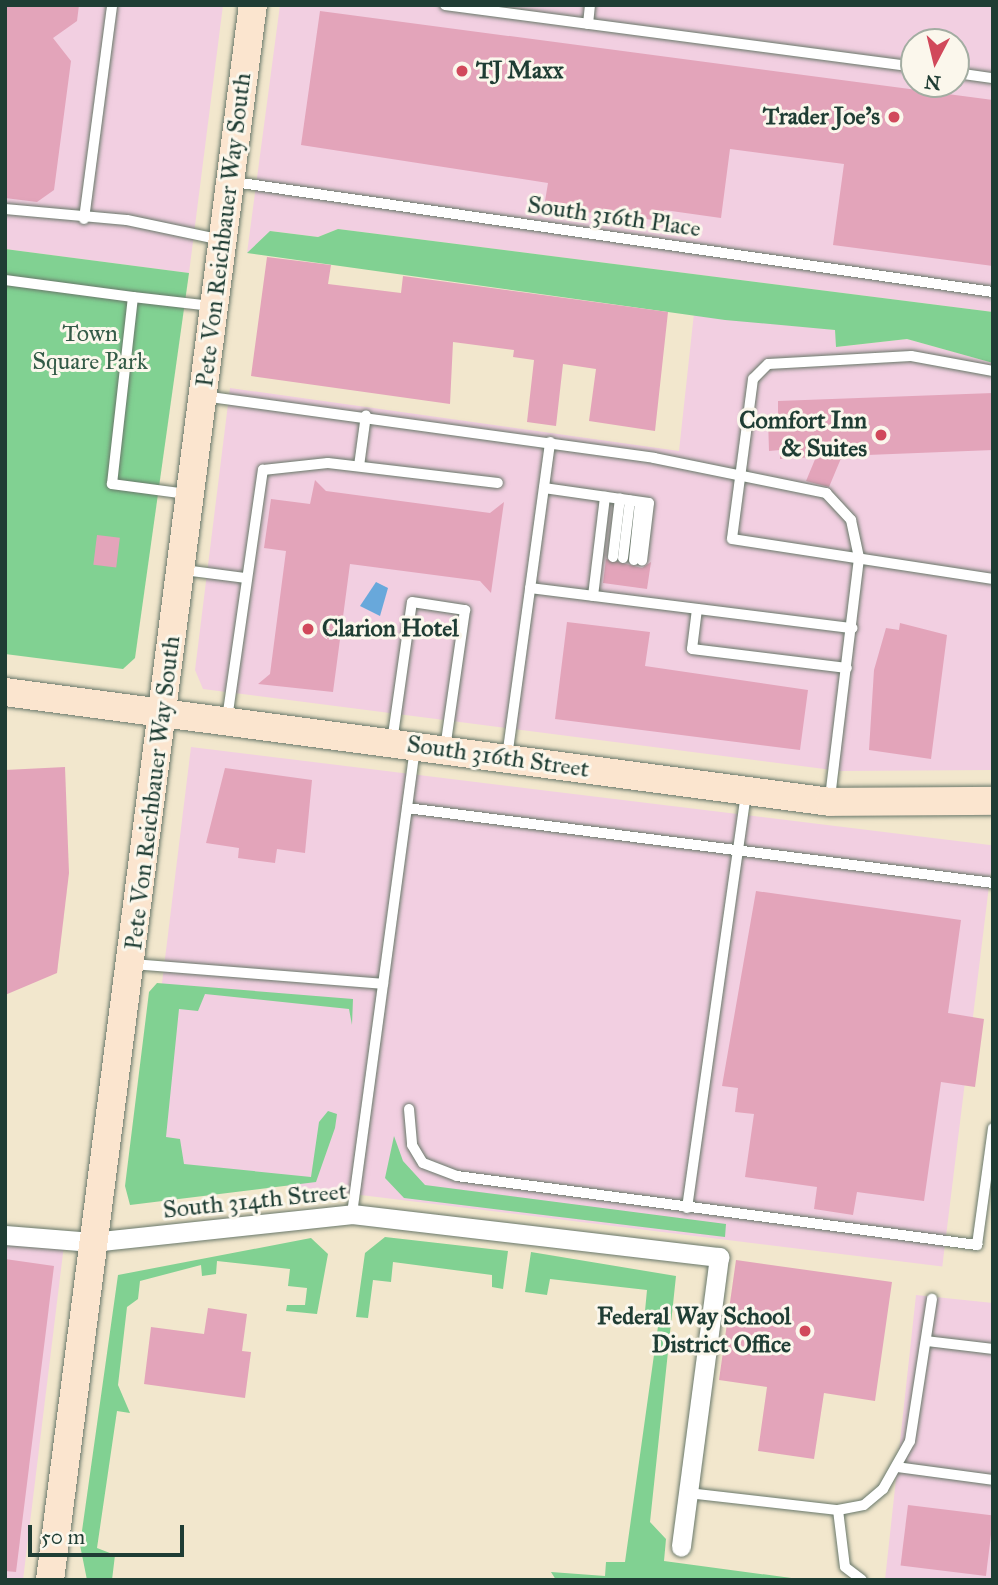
<!DOCTYPE html>
<html>
<head>
<meta charset="utf-8">
<style>
  body { margin:0 }
  #map { position:relative; width:998px; height:1585px; overflow:hidden; background:#f2e7cd; font-family:"IM FELL Great Primer",serif }
  div>[style] { position:absolute }
  [style*='--x'] { left:calc(var(--x)*1px); top:calc(var(--y)*1px); width:calc(var(--w)*1px); rotate:calc(var(--a)*1deg) }
  .built>* { inset:0; background:#f2cfe1; transform-origin:0 0 }
  .green>* { inset:0; background:#81d192 }
  .water>* { inset:0; background:#68a8db }
  .building>* { inset:0; background:#e3a4ba; transform-origin:0 0 }
  .roads { filter:drop-shadow(0 0 2px #69786a) drop-shadow(0 0 2px #69786a) }
  .lane>* { height:10px; margin:-5px; padding:0 5px; transform-origin:5px; border-radius:5px; background:#fff }
  .street>* { height:19px; margin:-9.5px; padding:0 9.5px; transform-origin:9.5px; border-radius:9.5px; background:#fff }
  .secondary>* { height:28px; margin:-14px; padding:0 14px; transform-origin:14px; border-radius:14px; background:#fbe5cf }
  .dots>* { width:19px; height:19px; translate:-50% -50%; box-sizing:border-box; border:4px solid #fbf7ec; border-radius:50% }
  span { translate:-50% -50%; white-space:nowrap; text-align:center; line-height:1.15; -webkit-text-stroke:6px #fbf7ec; paint-order:stroke }
  .poi-label { font-size:24px; color:#1f3d34; font-weight:700 }
  .left { translate:0 -50%; text-align:left }
  .right { translate:-100% -50%; text-align:right }
  .street-label { font-size:24px; color:#1f3d34 }
  .park-label { font-size:24px; color:#335b47 }
  .frame { position:absolute; inset:0; border:7px solid #1f3d34; pointer-events:none }
  .north { position:absolute; left:900px; top:28px; width:70px; height:70px; box-sizing:border-box; background:#fbf7ec; border:2px solid #a3ada2; border-radius:50%; rotate:187deg; font-size:19px; font-weight:700; line-height:28px; text-align:center; color:#1f3d34 }
  .north::after { content:''; display:block; margin:auto; width:24px; height:32px; background:#d1495b; clip-path:polygon(50% 0,100% 100%,50% 72%,0 100%) }
  .scale { position:absolute; left:28px; top:1525px; width:156px; height:32px; box-sizing:border-box; border:4px solid #1f3d34; border-top:0; padding-left:9px; font-size:21px; line-height:24px; white-space:nowrap; color:#1f3d34; -webkit-text-stroke:5px #fbf7ec; paint-order:stroke }
</style>
</head>
<body>
<div id="map">
  <div class="built">
    <i style="clip-path:polygon(5px 5px,223px 5px,189px 273px,5px 249px)"></i>
    <i style="clip-path:polygon(evenodd,280px 5px,993px 5px,993px 312px,338px 229px,318px 237px,271px 231px,247px 253px,280px 5px,914px 42px,956px 42px,956px 84px,914px 84px,914px 42px)"></i>
    <i style="clip-path:polygon(694px 313px,835px 330px,837px 347px,907px 339px,993px 363px,993px 770px,840px 771px,203px 689px,195px 670px,230px 388px,679px 451px)"></i>
    <i style="left:191px;top:747px;width:809px;height:424px;rotate:7deg"></i>
    <i style="clip-path:polygon(5px 1237px,64px 1245px,23px 1580px,5px 1580px)"></i>
    <i style="clip-path:polygon(916px 1295px,993px 1303px,993px 1580px,885px 1580px)"></i>
  </div>
  <div class="green">
    <i style="clip-path:polygon(338px 229px,993px 312px,993px 363px,907px 339px,836px 347px,835px 330px,725px 320px,247px 253px,270px 231px,318px 237px)"></i>
    <i style="clip-path:polygon(5px 249px,189px 273px,135px 658px,123px 669px,5px 654px)"></i>
    <i style="clip-path:polygon(157px 983px,353px 999px,352px 1025px,349px 1009px,205px 994px,198px 1011px,179px 1009px,166px 1137px,180px 1139px,184px 1164px,311px 1177px,319px 1122px,328px 1111px,337px 1114px,335px 1128px,316px 1182px,130px 1205px,125px 1186px,149px 992px)"></i>
    <i style="clip-path:polygon(394px 1136px,403px 1161px,425px 1185px,726px 1224px,725px 1237px,404px 1198px,385px 1178px)"></i>
    <i style="clip-path:polygon(385px 1237px,508px 1251px,503px 1289px,492px 1287px,492px 1275px,393px 1262px,391px 1282px,373px 1280px,368px 1318px,356px 1317px,365px 1253px)"></i>
    <i style="clip-path:polygon(311px 1238px,328px 1254px,317px 1314px,286px 1311px,287px 1305px,305px 1305px,307px 1288px,288px 1286px,290px 1269px,217px 1261px,216px 1274px,202px 1276px,201px 1265px,140px 1281px,138px 1299px,127px 1307px,118px 1385px,130px 1413px,117px 1411px,97px 1548px,115px 1555px,112px 1580px,87px 1580px,80px 1545px,118px 1275px)"></i>
    <i style="clip-path:polygon(531px 1252px,676px 1276px,650px 1522px,666px 1539px,664px 1561px,806px 1580px,556px 1580px,551px 1572px,605px 1576px,606px 1562px,625px 1562px,660px 1312px,645px 1311px,647px 1290px,550px 1279px,547px 1295px,525px 1292px)"></i>
  </div>
  <div class="water">
    <i style="clip-path:polygon(376px 582px,388px 588px,380px 616px,360px 606px)"></i>
  </div>
  <div class="building">
    <i style="clip-path:polygon(5px 5px,79px 5px,77px 21px,53px 38px,71px 61px,54px 190px,37px 202px,5px 198px)"></i>
    <i style="clip-path:polygon(320px 11px,993px 100px,993px 266px,833px 245px,844px 164px,730px 149px,721px 218px,664px 210px,662px 221px,544px 207px,548px 183px,301px 145px)"></i>
    <i style="clip-path:polygon(267px 257px,331px 265px,328px 284px,401px 293px,403px 276px,668px 312px,655px 431px,589px 421px,596px 369px,563px 364px,556px 426px,527px 422px,534px 360px,513px 357px,514px 350px,453px 342px,450px 404px,251px 376px)"></i>
    <i style="clip-path:polygon(993px 393px,993px 450px,842px 456px,829px 487px,806px 481px,816px 457px,780px 459px,780px 450px,769px 451px,768px 419px,778px 419px,778px 401px)"></i>
    <i style="clip-path:polygon(315px 480px,326px 491px,490px 513px,504px 502px,491px 593px,480px 581px,350px 564px,333px 692px,258px 684px,270px 674px,286px 551px,264px 548px,271px 499px,310px 504px)"></i>
    <i style="left:97px;top:535px;width:23px;height:30px;rotate:7deg"></i>
    <i style="clip-path:polygon(606px 559px,642px 568px,651px 562px,647px 589px,603px 583px)"></i>
    <i style="clip-path:polygon(567px 622px,650px 632px,645px 666px,808px 690px,800px 750px,555px 719px)"></i>
    <i style="clip-path:polygon(900px 623px,947px 635px,931px 759px,869px 750px,874px 670px,886px 628px,899px 630px)"></i>
    <i style="clip-path:polygon(65px 767px,69px 873px,57px 973px,5px 995px,5px 770px)"></i>
    <i style="clip-path:polygon(225px 768px,312px 780px,305px 853px,277px 849px,275px 863px,238px 858px,239px 848px,206px 843px)"></i>
    <i style="clip-path:polygon(756px 891px,961px 920px,948px 1013px,984px 1019px,975px 1087px,941px 1082px,924px 1201px,857px 1192px,853px 1215px,814px 1209px,817px 1187px,745px 1177px,754px 1114px,735px 1112px,738px 1088px,722px 1086px)"></i>
    <i style="clip-path:polygon(5px 1259px,54px 1266px,16px 1572px,5px 1571px)"></i>
    <i style="clip-path:polygon(736px 1260px,892px 1282px,875px 1401px,824px 1393px,814px 1459px,758px 1451px,767px 1387px,719px 1380px)"></i>
    <i style="clip-path:polygon(208px 1308px,247px 1314px,242px 1351px,251px 1352px,245px 1398px,144px 1384px,151px 1327px,204px 1334px)"></i>
    <i style="left:908px;top:1505px;width:86px;height:61px;rotate:7deg"></i>
  </div>
  <div class="roads">
    <div class="lane">
      <i style="--x:445;--y:5;--w:473;--a:7.5"></i>
      <i style="--x:588;--y:24;--w:19;--a:-84"></i>
      <i style="--x:956;--y:73;--w:37;--a:8"></i>
      <i style="--x:234;--y:182;--w:767;--a:8.25"></i>
      <i style="--x:5;--y:209;--w:122;--a:5.2"></i>
      <i style="--x:127;--y:220;--w:97;--a:11.9"></i>
      <i style="--x:84;--y:219;--w:216;--a:-82.5"></i>
      <i style="--x:5;--y:280;--w:129;--a:7.6"></i>
      <i style="--x:993;--y:371;--w:83;--a:-169.6"></i>
      <i style="--x:911;--y:356;--w:143;--a:176.8"></i>
      <i style="--x:768;--y:364;--w:21;--a:135"></i>
      <i style="--x:753;--y:379;--w:161;--a:97.5"></i>
      <i style="--x:732;--y:539;--w:264;--a:8.7"></i>
      <i style="--x:203;--y:396;--w:455;--a:7.8"></i>
      <i style="--x:654;--y:458;--w:176;--a:11.5"></i>
      <i style="--x:826;--y:493;--w:37;--a:47"></i>
      <i style="--x:851;--y:520;--w:39;--a:78"></i>
      <i style="--x:859;--y:558;--w:243;--a:96.9"></i>
      <i style="--x:359;--y:466;--w:51;--a:-82.2"></i>
      <i style="--x:544;--y:488;--w:106;--a:8.1"></i>
      <i style="--x:649;--y:503;--w:58;--a:96.9"></i>
      <i style="--x:187;--y:494;--w:76;--a:-172.4"></i>
      <i style="--x:112;--y:484;--w:188;--a:-83.6"></i>
      <i style="--x:133;--y:297;--w:79;--a:6.6"></i>
      <i style="--x:613;--y:557;--w:59;--a:-83.2"></i>
      <i style="--x:623;--y:558;--w:58;--a:-83.1"></i>
      <i style="--x:634;--y:560;--w:58;--a:-84.1"></i>
      <i style="--x:184;--y:570;--w:63;--a:7.4"></i>
      <i style="--x:530;--y:588;--w:325;--a:7.1"></i>
      <i style="--x:593;--y:596;--w:100;--a:-83.1"></i>
      <i style="--x:697;--y:609;--w:40;--a:97.1"></i>
      <i style="--x:692;--y:649;--w:156;--a:7"></i>
      <i style="--x:227;--y:719;--w:252;--a:-81.8"></i>
      <i style="--x:263;--y:470;--w:65;--a:-6.1"></i>
      <i style="--x:328;--y:463;--w:171;--a:6.7"></i>
      <i style="--x:392;--y:742;--w:141;--a:-81.9"></i>
      <i style="--x:412;--y:602;--w:54;--a:8.6"></i>
      <i style="--x:465;--y:610;--w:140;--a:98.2"></i>
      <i style="--x:507;--y:757;--w:318;--a:-82.2"></i>
      <i style="--x:407;--y:808;--w:591;--a:7.29"></i>
      <i style="--x:131;--y:964;--w:253;--a:4.5"></i>
      <i style="--x:409;--y:1109;--w:36;--a:85"></i>
      <i style="--x:412;--y:1145;--w:21;--a:59"></i>
      <i style="--x:423;--y:1163;--w:36;--a:21"></i>
      <i style="--x:457;--y:1176;--w:525;--a:7.56"></i>
      <i style="--x:977;--y:1245;--w:118;--a:-82.2"></i>
      <i style="--x:687;--y:1208;--w:418;--a:-81.9"></i>
      <i style="--x:352;--y:1214;--w:469;--a:-82.3"></i>
      <i style="--x:926;--y:1341;--w:67;--a:6.8"></i>
      <i style="--x:897;--y:1467;--w:97;--a:7.7"></i>
      <i style="--x:688;--y:1493;--w:151;--a:6.5"></i>
      <i style="--x:838;--y:1510;--w:26;--a:-11"></i>
      <i style="--x:864;--y:1505;--w:25;--a:-40"></i>
      <i style="--x:883;--y:1489;--w:55;--a:-60.6"></i>
      <i style="--x:910;--y:1441;--w:144;--a:-81.2"></i>
      <i style="--x:838;--y:1510;--w:57;--a:83"></i>
      <i style="--x:845;--y:1567;--w:21;--a:37"></i>
    </div>
    <div class="street">
      <i style="--x:5;--y:1235;--w:87;--a:4.6"></i>
      <i style="--x:92;--y:1242;--w:262;--a:-6.1"></i>
      <i style="--x:352;--y:1214;--w:370;--a:6.7"></i>
      <i style="--x:719;--y:1257;--w:292;--a:97.5"></i>
    </div>
    <div class="secondary">
      <i style="--x:5;--y:692;--w:832;--a:7.59"></i>
      <i style="--x:830;--y:802;--w:163;--a:-0.4"></i>
      <i style="--x:50;--y:1580;--w:1588;--a:-82.66"></i>
    </div>
  </div>
  <div class="dots">
    <i style="left:462px;top:71px;background:#d1495b"></i>
    <i style="left:894px;top:117px;background:#d1495b"></i>
    <i style="left:881px;top:435px;background:#d1495b"></i>
    <i style="left:308px;top:629px;background:#d1495b"></i>
    <i style="left:805px;top:1331px;background:#d1495b"></i>
  </div>
  <div class="poi-label">
    <span class="left" style="left:476px;top:71px">TJ Maxx</span>
    <span class="right" style="left:880px;top:117px">Trader Joe's</span>
    <span class="right" style="left:867px;top:435px">Comfort Inn<br>&amp; Suites</span>
    <span class="left" style="left:322px;top:629px">Clarion Hotel</span>
    <span class="right" style="left:791px;top:1331px">Federal Way School<br>District Office</span>
  </div>
  <div class="street-label">
    <span style="left:614px;top:217px;rotate:8deg">South 316th Place</span>
    <span style="left:224px;top:230px;rotate:-83deg">Pete Von Reichbauer Way South</span>
    <span style="left:498px;top:757px;rotate:8deg">South 316th Street</span>
    <span style="left:153px;top:793px;rotate:-83deg">Pete Von Reichbauer Way South</span>
    <span style="left:255px;top:1201px;rotate:-6deg">South 314th Street</span>
  </div>
  <div class="park-label">
    <span style="left:90px;top:348px">Town<br>Square Park</span>
  </div>
  <div class="frame"></div>
  <div class="north">N</div>
  <div class="scale">50 m</div>
</div>
</body>
</html>
